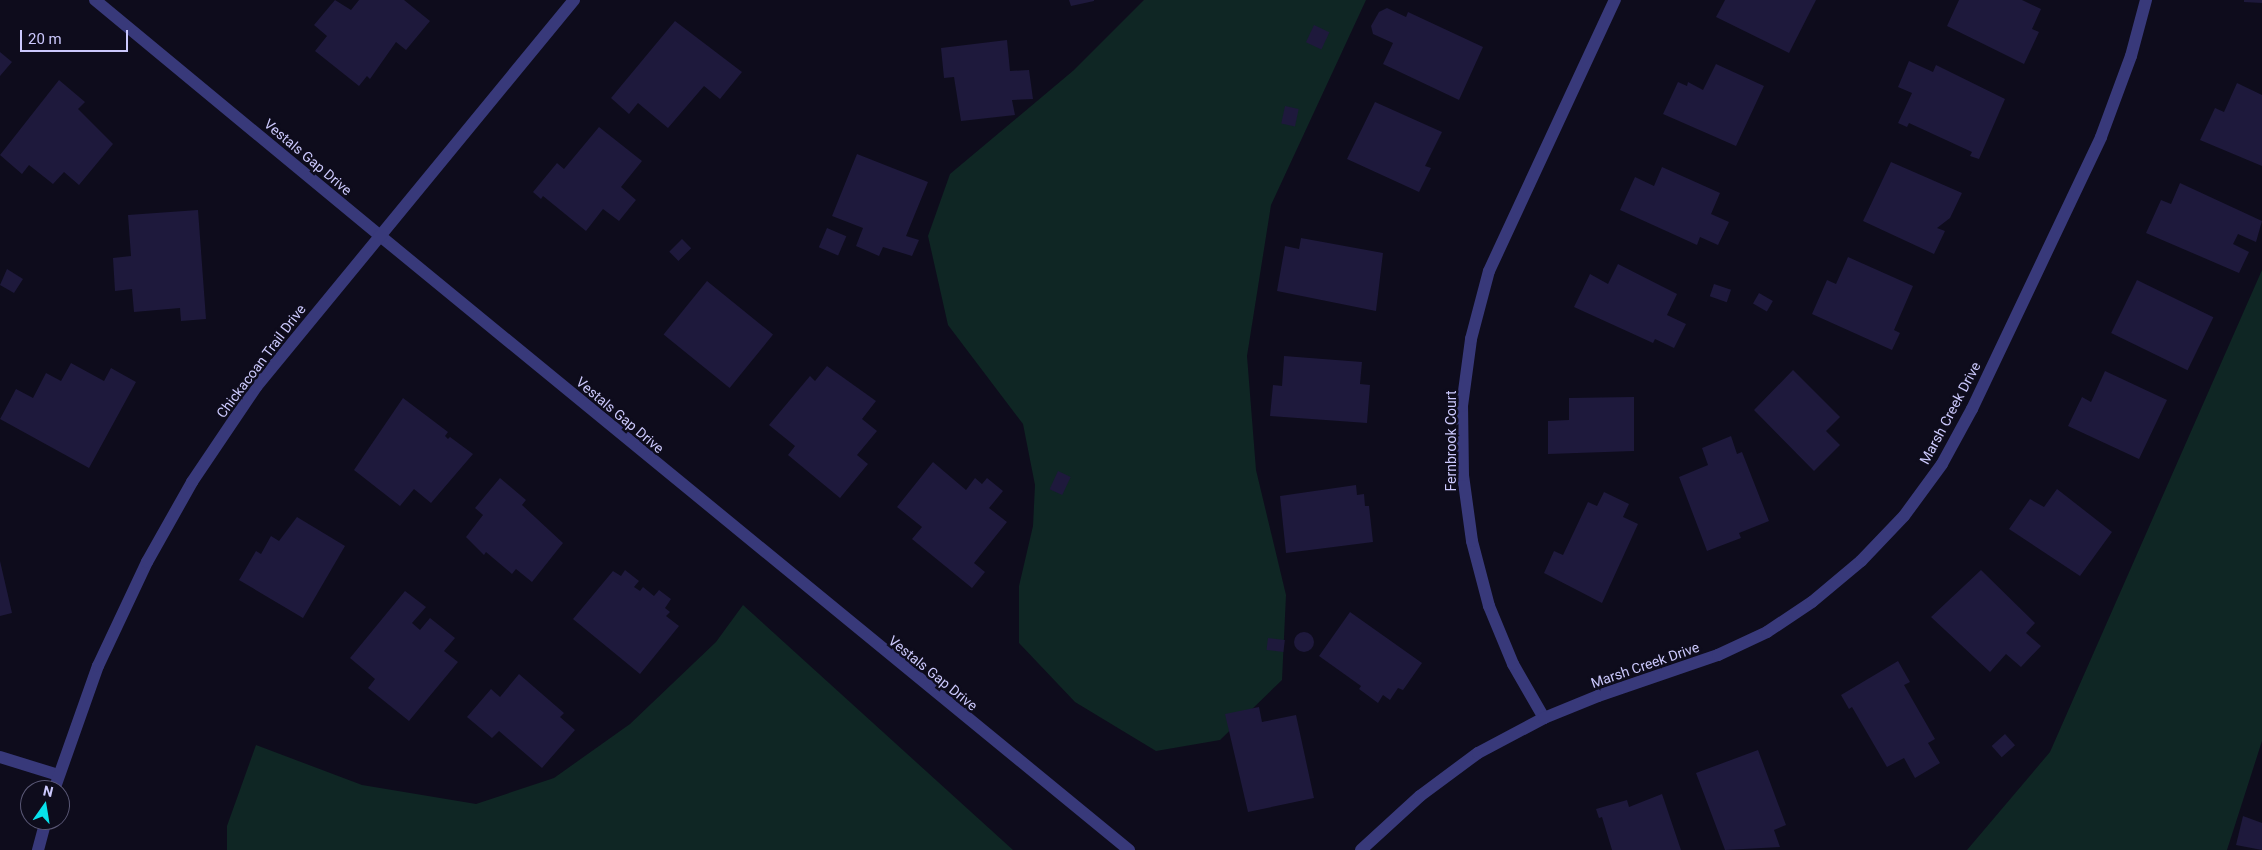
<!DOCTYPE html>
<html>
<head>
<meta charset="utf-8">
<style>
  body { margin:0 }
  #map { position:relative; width:2262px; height:850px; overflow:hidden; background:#0e0c1c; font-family:Roboto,sans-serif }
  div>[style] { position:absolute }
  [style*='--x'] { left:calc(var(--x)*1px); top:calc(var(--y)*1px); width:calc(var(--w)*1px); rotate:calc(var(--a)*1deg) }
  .green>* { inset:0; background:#0f2624 }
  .building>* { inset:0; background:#1e193c; transform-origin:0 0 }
  .round { border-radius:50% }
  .minor>* { height:12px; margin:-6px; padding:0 6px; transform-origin:6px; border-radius:6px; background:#38397a }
  .tertiary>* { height:12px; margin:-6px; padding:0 6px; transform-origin:6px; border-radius:6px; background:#38397a }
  span { translate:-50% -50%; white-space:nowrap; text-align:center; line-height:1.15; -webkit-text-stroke:5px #0e0c1c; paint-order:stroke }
  .street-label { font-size:14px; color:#ccc9fd }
  .north { position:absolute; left:20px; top:780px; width:50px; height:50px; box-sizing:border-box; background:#0e0c1c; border:1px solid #5a5876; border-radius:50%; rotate:13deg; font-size:14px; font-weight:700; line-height:20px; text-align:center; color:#ccc9fd }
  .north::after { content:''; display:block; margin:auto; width:18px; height:22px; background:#07e0eb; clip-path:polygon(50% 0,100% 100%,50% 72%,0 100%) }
  .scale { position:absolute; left:20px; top:30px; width:108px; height:22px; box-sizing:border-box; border:2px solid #ccc9fd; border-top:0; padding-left:6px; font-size:15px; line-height:18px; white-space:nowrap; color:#ccc9fd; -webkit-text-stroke:4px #0e0c1c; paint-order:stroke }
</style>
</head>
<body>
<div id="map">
  <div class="green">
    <i style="clip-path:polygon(1144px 0,1366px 0,1271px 205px,1247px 356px,1256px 470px,1286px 595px,1282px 680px,1220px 740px,1156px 751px,1075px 702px,1019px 643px,1019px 586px,1033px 526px,1035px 485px,1023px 424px,948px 325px,928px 236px,950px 174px,1074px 70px)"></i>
    <i style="clip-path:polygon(2262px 270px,2262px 741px,2227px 850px,1967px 850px,2050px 752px)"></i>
    <i style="clip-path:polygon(743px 605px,1013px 850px,227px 850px,227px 826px,256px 745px,362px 785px,476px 804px,554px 778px,630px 724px,716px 642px)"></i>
  </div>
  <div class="building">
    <i style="clip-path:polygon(335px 0,351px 10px,359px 0,404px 0,430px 21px,406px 50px,396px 42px,370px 79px,367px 76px,359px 86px,315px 51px,327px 36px,314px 25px)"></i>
    <i style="clip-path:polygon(1069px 0,1094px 0,1094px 1px,1071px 6px)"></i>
    <i style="clip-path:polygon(1725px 0,1816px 0,1789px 53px,1716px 17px)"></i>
    <i style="clip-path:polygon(1959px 0,2022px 0,2041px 9px,2032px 29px,2039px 32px,2024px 64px,1947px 26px)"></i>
    <i style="clip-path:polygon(2244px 0,2262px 0,2262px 3px,2244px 2px)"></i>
    <i style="clip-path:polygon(1387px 8px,1406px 17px,1408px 12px,1483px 47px,1459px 100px,1383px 64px,1393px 43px,1373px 34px,1371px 26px,1379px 12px)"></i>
    <i style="clip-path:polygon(675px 21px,742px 72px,720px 99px,704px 86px,668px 128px,638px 103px,629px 114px,611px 98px)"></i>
    <i style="left:1314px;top:25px;width:17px;height:19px;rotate:25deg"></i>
    <i style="clip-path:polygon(1007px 40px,1010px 71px,1029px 70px,1033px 99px,1012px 100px,1015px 115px,961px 121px,954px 77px,944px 78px,941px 48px)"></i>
    <i style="clip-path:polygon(0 52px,12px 62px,0 76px)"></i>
    <i style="clip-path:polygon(1909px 61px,1933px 72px,1936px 65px,2005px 99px,1979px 159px,1970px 156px,1972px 152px,1909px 123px,1907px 127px,1898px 123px,1912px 93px,1898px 87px)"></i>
    <i style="clip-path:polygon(1716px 64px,1764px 86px,1736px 146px,1663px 114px,1678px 82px,1687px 86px,1688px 82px,1703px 90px)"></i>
    <i style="clip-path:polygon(59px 80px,85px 102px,78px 109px,113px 144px,79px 185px,64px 172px,53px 184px,29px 165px,22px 174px,0 155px)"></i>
    <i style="clip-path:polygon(2237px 83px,2262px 95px,2262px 166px,2200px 140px,2215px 108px,2224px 112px)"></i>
    <i style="clip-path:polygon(1375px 102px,1442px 132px,1425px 166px,1431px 168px,1419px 192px,1347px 159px)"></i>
    <i style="left:1285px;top:106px;width:14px;height:18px;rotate:12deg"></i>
    <i style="clip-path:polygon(599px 127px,642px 161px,621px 187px,636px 200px,619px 221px,603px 209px,586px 231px,543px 196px,541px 199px,533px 192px,557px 163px,564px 169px)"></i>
    <i style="clip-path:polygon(857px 154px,928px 182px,906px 236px,919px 240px,912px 256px,883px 247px,879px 256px,856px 246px,863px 228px,832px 216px)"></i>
    <i style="clip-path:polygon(1891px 162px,1962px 193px,1950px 218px,1937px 228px,1945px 231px,1934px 254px,1863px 221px)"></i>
    <i style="clip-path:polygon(1662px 167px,1720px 193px,1711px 214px,1729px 222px,1718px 245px,1700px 237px,1697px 245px,1620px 210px,1635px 177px,1654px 186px)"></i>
    <i style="clip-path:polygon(2180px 183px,2262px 221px,2256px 242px,2238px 234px,2233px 244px,2249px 252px,2239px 273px,2146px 233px,2161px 200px,2171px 204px)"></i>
    <i style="clip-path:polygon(198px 210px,206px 319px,181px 321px,180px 308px,134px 312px,132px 289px,115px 291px,113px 258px,131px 256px,128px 215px)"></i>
    <i style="left:827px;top:228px;width:21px;height:21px;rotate:23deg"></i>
    <i style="clip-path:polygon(1301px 238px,1383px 253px,1376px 311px,1277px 291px,1285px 246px,1299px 249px)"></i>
    <i style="left:682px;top:239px;width:13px;height:18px;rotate:45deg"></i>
    <i style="clip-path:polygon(1848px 257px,1913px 286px,1894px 330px,1900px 333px,1892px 350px,1812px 314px,1827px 280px,1836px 284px)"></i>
    <i style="clip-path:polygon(1618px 264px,1677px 294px,1667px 315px,1686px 324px,1674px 348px,1655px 339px,1653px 343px,1574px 307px,1590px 274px,1608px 284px)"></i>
    <i style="clip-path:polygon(7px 269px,23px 279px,14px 293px,0 285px)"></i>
    <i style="left:2137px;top:280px;width:85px;height:59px;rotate:26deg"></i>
    <i style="left:707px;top:281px;width:85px;height:69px;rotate:39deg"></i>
    <i style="left:1714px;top:284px;width:18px;height:13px;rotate:19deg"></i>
    <i style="left:1759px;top:293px;width:16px;height:12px;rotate:30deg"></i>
    <i style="clip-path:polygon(1284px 356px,1362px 362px,1360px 384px,1370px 385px,1367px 423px,1270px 416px,1273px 385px,1282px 386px)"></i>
    <i style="clip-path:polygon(71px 363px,104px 381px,111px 368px,136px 382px,89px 468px,0 419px,16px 389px,33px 398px,46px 373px,61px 381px)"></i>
    <i style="clip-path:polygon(827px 366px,876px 401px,862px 419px,877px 431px,857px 455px,868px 464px,840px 498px,788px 455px,795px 446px,769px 425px,810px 376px,815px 381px)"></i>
    <i style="clip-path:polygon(1793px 370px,1840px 417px,1826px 431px,1840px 445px,1814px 471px,1754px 410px)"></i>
    <i style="clip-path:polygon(2105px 371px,2167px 400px,2139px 459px,2068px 426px,2082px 397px,2091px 402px)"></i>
    <i style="clip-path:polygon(1634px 397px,1634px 451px,1548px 454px,1548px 421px,1569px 420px,1569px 398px)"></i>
    <i style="clip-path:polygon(403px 398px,448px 432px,445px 436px,448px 439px,450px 437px,473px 454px,431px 503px,414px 489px,400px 506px,354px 470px)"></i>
    <i style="clip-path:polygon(1731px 436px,1737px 454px,1742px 452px,1769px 521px,1739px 533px,1741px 538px,1707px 551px,1679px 477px,1708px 465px,1702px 448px)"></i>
    <i style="clip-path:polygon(933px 462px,966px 490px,975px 478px,982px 484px,987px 478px,1003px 491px,989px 508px,1007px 522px,974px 563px,985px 572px,972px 588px,912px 539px,922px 527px,897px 507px)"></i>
    <i style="left:1058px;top:471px;width:14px;height:20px;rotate:25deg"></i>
    <i style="clip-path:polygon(500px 478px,526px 500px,522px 505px,563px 543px,532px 582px,516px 569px,512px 574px,486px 552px,484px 555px,466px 537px,483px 515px,475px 508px)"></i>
    <i style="clip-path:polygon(1356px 485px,1357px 495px,1364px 494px,1365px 506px,1369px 506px,1373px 542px,1286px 553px,1280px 496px)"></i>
    <i style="clip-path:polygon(2057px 489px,2112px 532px,2080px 576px,2009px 529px,2030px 499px,2044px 507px)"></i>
    <i style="clip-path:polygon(1604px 492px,1629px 504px,1623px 517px,1638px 524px,1602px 603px,1544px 573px,1554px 551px,1563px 555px,1588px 502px,1597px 506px)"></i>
    <i style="clip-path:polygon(297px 517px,345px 546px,303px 618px,239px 580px,256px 551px,261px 554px,271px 536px,279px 541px)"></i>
    <i style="clip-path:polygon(0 561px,12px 613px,0 616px)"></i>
    <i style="clip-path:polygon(625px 570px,639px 581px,634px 587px,640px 591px,643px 587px,654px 596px,659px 590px,671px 599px,665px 608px,670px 612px,666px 616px,679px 626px,640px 674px,573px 619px,613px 571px,621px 576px)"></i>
    <i style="clip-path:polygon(1981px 570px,2035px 623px,2026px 633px,2041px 646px,2021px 667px,2006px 654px,1990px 672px,1931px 617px)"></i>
    <i style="clip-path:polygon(405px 591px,426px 607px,412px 623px,420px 630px,430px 618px,455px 638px,444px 651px,458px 662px,409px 721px,368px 688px,375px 679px,350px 658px)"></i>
    <i style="clip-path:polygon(1350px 612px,1422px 663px,1403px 690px,1398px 688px,1390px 700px,1383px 695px,1378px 703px,1359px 689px,1361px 686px,1319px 656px)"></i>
    <i class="round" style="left:1294px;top:632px;width:20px;height:20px"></i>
    <i style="left:1268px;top:638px;width:17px;height:12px;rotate:7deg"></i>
    <i style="clip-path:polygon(1898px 661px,1910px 682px,1904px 685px,1935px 739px,1928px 743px,1940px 763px,1915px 778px,1904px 758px,1887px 767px,1852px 707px,1849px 709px,1841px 695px)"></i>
    <i style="clip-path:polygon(519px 674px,564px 713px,560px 717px,575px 730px,542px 768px,499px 731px,492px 738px,467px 717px,491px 689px,500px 697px)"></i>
    <i style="clip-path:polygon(1259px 707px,1262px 722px,1296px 715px,1314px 798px,1248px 812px,1225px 714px)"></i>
    <i style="left:2005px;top:734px;width:15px;height:18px;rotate:48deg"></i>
    <i style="clip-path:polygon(1758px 750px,1786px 825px,1774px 830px,1780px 847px,1725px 850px,1696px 773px)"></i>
    <i style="clip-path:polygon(1662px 794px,1681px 850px,1612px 850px,1602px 817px,1599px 818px,1596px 809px,1627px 800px,1629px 807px)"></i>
    <i style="clip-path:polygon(2243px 816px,2262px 823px,2262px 850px,2236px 845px)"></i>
  </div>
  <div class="minor">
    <i style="--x:95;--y:0;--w:369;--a:39.6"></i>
    <i style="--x:1544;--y:718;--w:62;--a:-119.9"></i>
    <i style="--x:1513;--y:664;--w:63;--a:-112.5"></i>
    <i style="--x:1489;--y:606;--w:67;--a:-104.7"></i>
    <i style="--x:1472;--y:541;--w:67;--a:-97.8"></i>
    <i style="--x:1463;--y:475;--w:69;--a:-90.8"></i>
    <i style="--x:1462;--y:406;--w:68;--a:-82.3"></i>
    <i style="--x:1471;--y:339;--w:70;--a:-75.2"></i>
    <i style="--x:1489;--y:271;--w:299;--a:-65.1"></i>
    <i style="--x:0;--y:757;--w:61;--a:17.2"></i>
    <i style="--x:1361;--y:850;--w:80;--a:-42.5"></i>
    <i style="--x:1420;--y:796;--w:72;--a:-36.6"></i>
    <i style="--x:1478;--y:753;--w:75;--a:-27.9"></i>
    <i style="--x:1544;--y:718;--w:58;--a:-22.2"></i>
    <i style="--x:1598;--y:696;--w:127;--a:-18.9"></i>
    <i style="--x:1718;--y:655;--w:54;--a:-25.1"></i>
    <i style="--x:1767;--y:632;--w:54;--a:-33.7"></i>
    <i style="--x:1812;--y:602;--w:64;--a:-39.9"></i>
    <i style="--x:1861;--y:561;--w:62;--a:-46.3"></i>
    <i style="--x:1904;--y:516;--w:64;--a:-53.8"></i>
    <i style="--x:1942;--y:464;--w:63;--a:-61.4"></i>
    <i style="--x:1972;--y:409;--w:301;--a:-64.6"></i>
    <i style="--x:2101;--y:137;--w:86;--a:-69.7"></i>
    <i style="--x:2131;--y:56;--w:58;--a:-75"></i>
  </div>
  <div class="tertiary">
    <i style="--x:379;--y:235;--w:970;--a:39.35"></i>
    <i style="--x:54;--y:790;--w:132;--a:-70.5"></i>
    <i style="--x:98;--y:666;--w:115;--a:-64.8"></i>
    <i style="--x:147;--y:562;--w:92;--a:-60.6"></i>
    <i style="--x:192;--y:482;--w:115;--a:-56"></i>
    <i style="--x:256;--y:387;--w:501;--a:-50.59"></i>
    <i style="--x:38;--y:850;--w:31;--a:-75"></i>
  </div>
  <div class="street-label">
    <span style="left:308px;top:157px;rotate:40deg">Vestals Gap Drive</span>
    <span style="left:261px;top:361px;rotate:-53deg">Chickacoan Trail Drive</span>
    <span style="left:1950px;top:413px;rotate:-62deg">Marsh Creek Drive</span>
    <span style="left:620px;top:415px;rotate:40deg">Vestals Gap Drive</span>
    <span style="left:1451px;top:441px;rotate:-90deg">Fernbrook Court</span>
    <span style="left:1645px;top:665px;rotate:-19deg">Marsh Creek Drive</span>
    <span style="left:933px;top:673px;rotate:39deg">Vestals Gap Drive</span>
  </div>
  <div class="north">N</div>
  <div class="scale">20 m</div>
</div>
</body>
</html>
